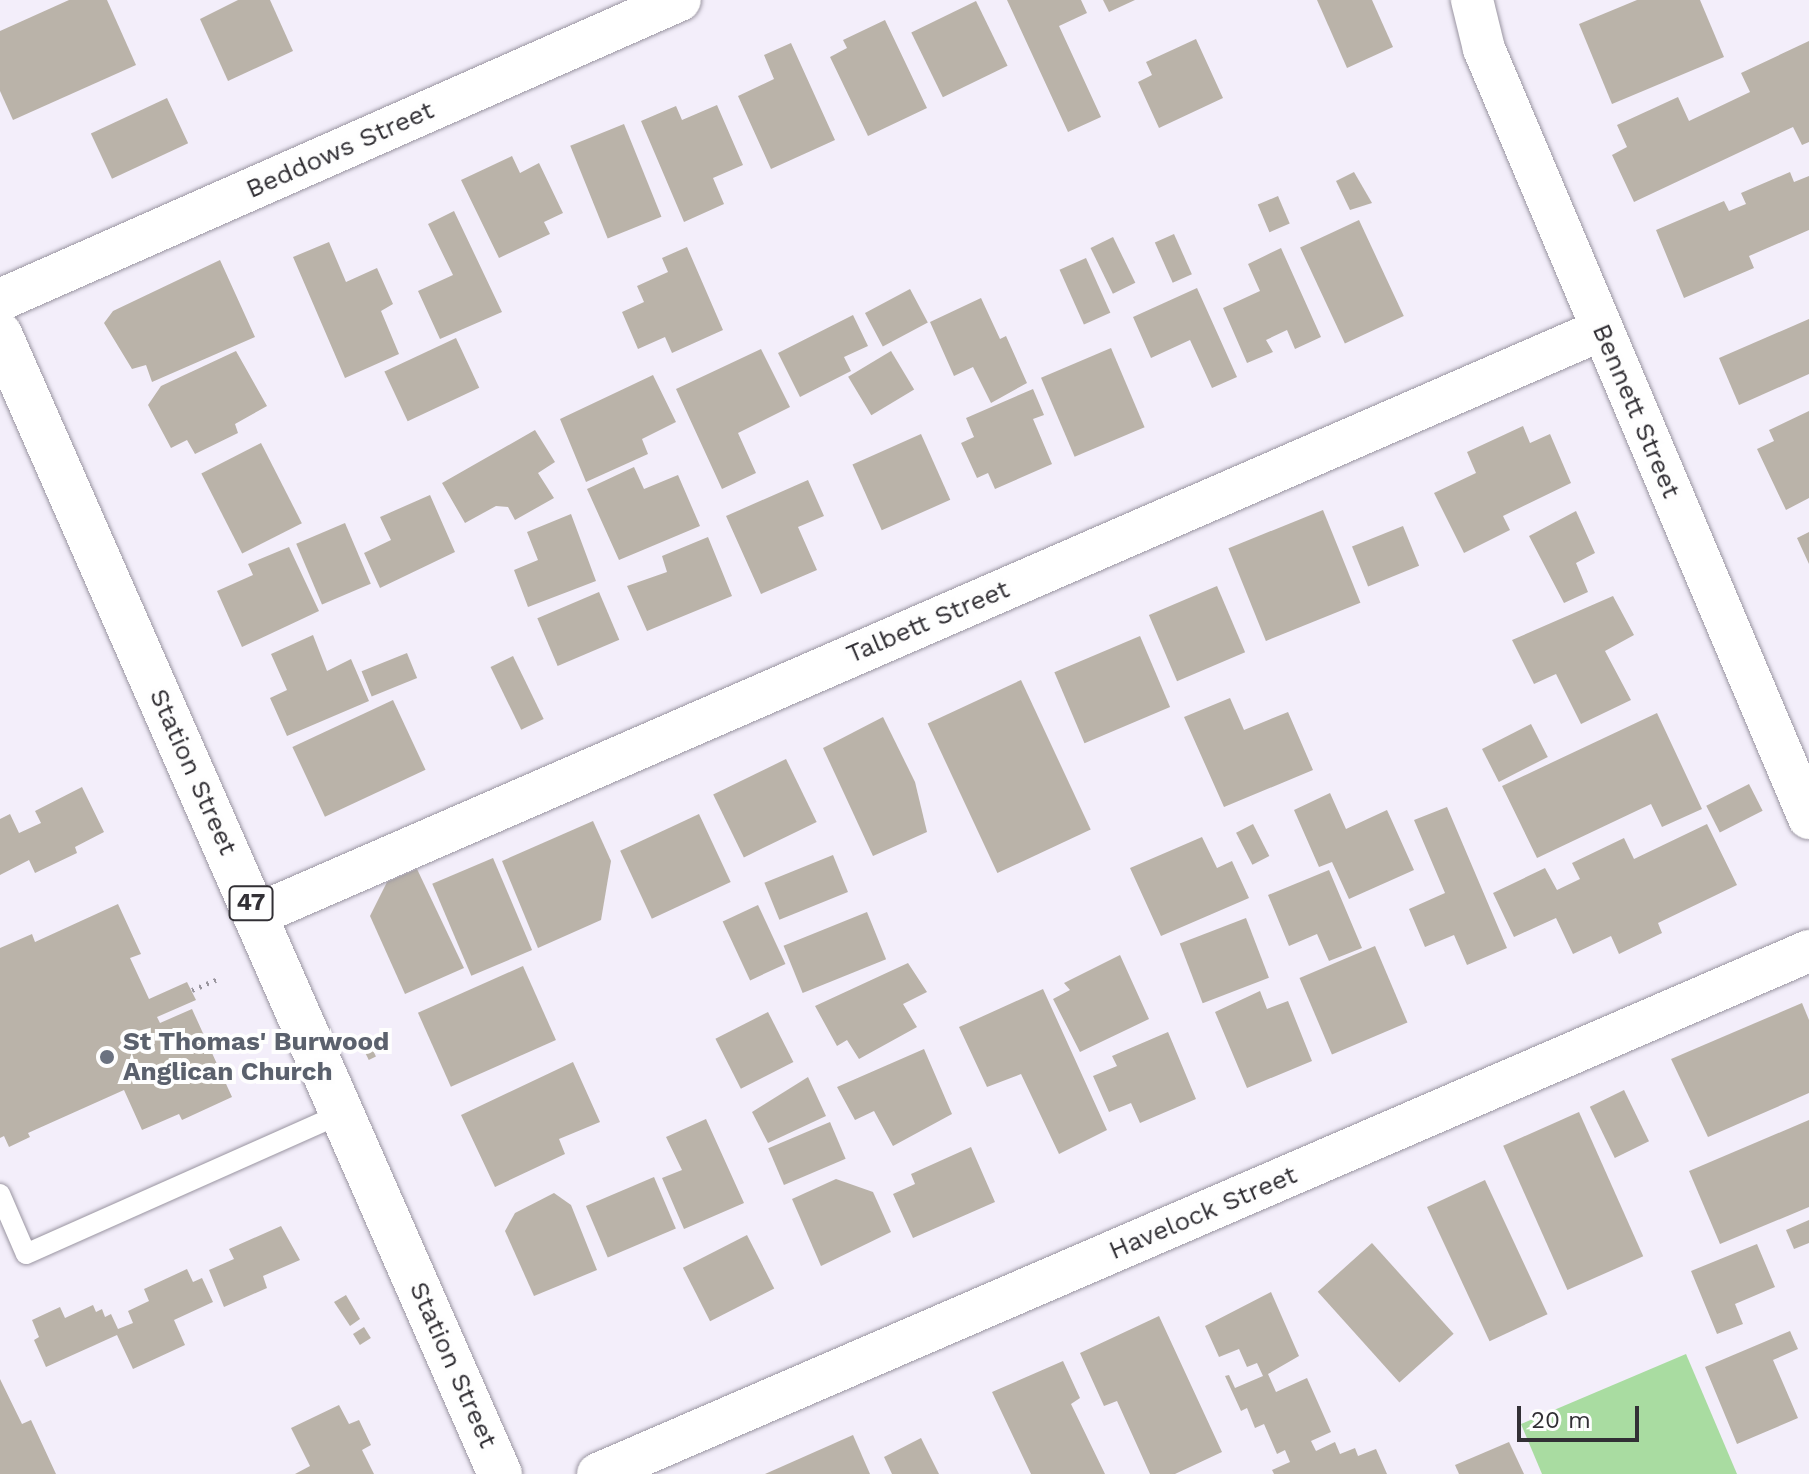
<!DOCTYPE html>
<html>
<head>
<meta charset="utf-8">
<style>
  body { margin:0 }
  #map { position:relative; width:1809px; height:1474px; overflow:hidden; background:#f3eefa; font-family:"Work Sans",sans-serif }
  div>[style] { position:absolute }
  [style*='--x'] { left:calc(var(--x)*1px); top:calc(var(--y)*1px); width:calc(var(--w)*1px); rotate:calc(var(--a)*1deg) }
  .green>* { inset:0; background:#a9dca1 }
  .building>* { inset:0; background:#bab3a9; transform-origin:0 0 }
  .path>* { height:5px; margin-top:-2.5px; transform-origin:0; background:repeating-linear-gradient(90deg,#9a969f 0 2px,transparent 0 8px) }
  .roads { filter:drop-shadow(0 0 2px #9a95a1) drop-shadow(0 0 2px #9a95a1) }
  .service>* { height:20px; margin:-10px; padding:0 10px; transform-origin:10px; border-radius:10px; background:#fff }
  .minor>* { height:42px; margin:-21px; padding:0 21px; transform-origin:21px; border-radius:21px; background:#fff }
  .primary>* { height:44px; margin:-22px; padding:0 22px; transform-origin:22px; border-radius:22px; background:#fff }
  .dots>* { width:22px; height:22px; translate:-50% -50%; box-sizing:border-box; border:4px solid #fefefe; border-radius:50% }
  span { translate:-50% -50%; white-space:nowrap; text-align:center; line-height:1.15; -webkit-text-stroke:8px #fefefe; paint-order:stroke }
  .shield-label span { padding:2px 6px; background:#fefefe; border:2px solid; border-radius:6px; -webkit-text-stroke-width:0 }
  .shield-label { font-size:24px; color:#323035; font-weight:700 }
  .street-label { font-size:26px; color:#323035 }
  .worship-label { font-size:26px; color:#5b616d; font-weight:700 }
  .left { translate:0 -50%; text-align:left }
  .scale { position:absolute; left:1517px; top:1406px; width:122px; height:36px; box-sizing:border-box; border:4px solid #323035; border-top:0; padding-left:10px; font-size:24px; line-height:28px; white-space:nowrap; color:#323035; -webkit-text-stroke:6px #fefefe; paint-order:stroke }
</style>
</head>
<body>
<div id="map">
  <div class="green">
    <i style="clip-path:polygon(1686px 1354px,1737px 1474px,1542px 1474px,1521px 1424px)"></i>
  </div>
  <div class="building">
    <i style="clip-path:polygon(69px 0,107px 0,136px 65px,13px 120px,0 91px,0 31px)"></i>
    <i style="clip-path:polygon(238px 0,270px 0,293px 51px,228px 81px,200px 19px)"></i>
    <i style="clip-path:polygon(1007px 0,1081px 0,1087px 13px,1059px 26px,1101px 117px,1068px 132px)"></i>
    <i style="clip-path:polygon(1103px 0,1135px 0,1109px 12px)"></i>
    <i style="clip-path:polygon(1317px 0,1372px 0,1393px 47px,1347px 68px)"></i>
    <i style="clip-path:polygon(1637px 0,1700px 0,1724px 57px,1612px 104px,1579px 24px)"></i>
    <i style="left:976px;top:1px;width:72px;height:72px;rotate:64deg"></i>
    <i style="clip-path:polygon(885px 20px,927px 108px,868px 136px,830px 57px,847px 48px,843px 40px)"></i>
    <i style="clip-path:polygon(1196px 39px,1223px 98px,1159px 128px,1138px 82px,1152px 75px,1146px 62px)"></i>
    <i style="clip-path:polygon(1809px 41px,1809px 142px,1802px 145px,1793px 127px,1634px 202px,1612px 155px,1627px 147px,1617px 125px,1678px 97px,1689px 121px,1750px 92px,1741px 73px)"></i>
    <i style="clip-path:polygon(791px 43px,835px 140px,771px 169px,738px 96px,774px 79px,764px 55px)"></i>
    <i style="left:167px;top:98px;width:50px;height:84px;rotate:65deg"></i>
    <i style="clip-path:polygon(717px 105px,743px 165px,713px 178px,724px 204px,684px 222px,641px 121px,676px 106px,682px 120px)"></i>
    <i style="left:624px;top:124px;width:100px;height:58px;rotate:68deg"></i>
    <i style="clip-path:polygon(512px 156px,520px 173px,539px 163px,563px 213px,544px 222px,550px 234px,499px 258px,461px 180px)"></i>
    <i style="clip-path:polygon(1354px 172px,1372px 203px,1350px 210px,1336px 181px)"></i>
    <i style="clip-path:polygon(1790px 172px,1794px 182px,1809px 176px,1809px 230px,1749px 256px,1754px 268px,1684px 298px,1656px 230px,1724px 201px,1729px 211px,1746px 204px,1741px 193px)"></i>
    <i style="left:1278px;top:196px;width:30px;height:22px;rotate:67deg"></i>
    <i style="clip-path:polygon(454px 211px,502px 312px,440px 339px,418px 291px,453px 275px,428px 224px)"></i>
    <i style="left:1359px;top:220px;width:106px;height:65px;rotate:65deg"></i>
    <i style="left:1174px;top:234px;width:44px;height:21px;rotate:66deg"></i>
    <i style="left:1113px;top:237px;width:51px;height:25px;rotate:64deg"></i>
    <i style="clip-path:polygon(329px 242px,346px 282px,377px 268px,393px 304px,381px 311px,399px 354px,345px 378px,293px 257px)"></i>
    <i style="clip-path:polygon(687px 247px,723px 330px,672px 353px,665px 337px,638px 349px,622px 312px,644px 302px,637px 286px,668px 272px,662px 258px)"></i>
    <i style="clip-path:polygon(1281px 248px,1321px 337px,1295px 349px,1287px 330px,1266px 340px,1273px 352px,1247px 363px,1223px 308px,1260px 291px,1248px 264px)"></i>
    <i style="left:1086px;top:258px;width:60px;height:29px;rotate:66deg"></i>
    <i style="clip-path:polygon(220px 260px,255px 337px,152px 382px,146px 365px,132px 369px,104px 323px,113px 311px)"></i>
    <i style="clip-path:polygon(1197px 288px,1237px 377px,1212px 388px,1190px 340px,1151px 358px,1133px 317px)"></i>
    <i style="left:910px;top:289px;width:38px;height:51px;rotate:62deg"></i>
    <i style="clip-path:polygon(981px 298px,1000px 339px,1006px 336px,1027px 383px,991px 403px,973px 367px,954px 376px,930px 322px)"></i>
    <i style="clip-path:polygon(853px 315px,868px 346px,844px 357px,851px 371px,800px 397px,778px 353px)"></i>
    <i style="clip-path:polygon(1809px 319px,1809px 374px,1739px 405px,1719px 358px)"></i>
    <i style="left:456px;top:338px;width:55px;height:79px;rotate:65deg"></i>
    <i style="left:1111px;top:348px;width:86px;height:76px;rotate:67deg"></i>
    <i style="clip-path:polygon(761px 349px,790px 407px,738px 433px,756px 473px,722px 489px,676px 389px)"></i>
    <i style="clip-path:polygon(236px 351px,267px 406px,235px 424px,238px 433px,195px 454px,187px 440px,171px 448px,148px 405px,161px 386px)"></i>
    <i style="left:891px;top:351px;width:45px;height:50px;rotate:59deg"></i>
    <i style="clip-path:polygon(653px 375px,676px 422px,642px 439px,648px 454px,586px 482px,560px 419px)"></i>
    <i style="clip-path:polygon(1033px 389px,1044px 415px,1033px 419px,1052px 464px,995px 489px,988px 473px,977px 478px,961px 443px,974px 437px,966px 418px)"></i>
    <i style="clip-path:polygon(1809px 411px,1809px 498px,1786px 510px,1757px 449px,1774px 441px,1769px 430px)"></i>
    <i style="clip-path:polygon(1523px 426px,1530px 443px,1550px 434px,1571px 483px,1503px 516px,1510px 530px,1464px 553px,1434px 493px,1476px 473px,1467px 452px)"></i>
    <i style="clip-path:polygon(535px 430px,555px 462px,538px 473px,554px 498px,515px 520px,508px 507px,496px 506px,465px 523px,442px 483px)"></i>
    <i style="left:921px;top:434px;width:72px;height:75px;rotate:66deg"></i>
    <i style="left:261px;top:443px;width:90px;height:67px;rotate:63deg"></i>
    <i style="clip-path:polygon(634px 467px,644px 489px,678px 475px,700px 526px,619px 560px,587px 489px)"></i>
    <i style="clip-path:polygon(808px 480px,824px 516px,798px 527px,817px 570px,761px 594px,726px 516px)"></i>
    <i style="clip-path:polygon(430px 495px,455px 552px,380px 588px,364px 553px,391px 540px,380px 517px)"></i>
    <i style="left:1323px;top:510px;width:100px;height:102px;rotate:68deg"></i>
    <i style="clip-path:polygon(1576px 511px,1595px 553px,1576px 563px,1588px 592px,1564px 603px,1529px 536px)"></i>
    <i style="clip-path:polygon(571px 514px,596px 581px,528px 607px,514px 570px,538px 560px,527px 532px)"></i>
    <i style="left:345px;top:523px;width:66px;height:53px;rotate:67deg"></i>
    <i style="left:1403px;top:526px;width:43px;height:55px;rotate:68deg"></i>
    <i style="clip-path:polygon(1809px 532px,1809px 564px,1797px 538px)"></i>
    <i style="clip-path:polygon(708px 537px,732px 596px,647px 631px,627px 586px,667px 572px,662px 556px)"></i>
    <i style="clip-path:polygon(289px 547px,319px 611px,242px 647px,217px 591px,253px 575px,248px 564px)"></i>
    <i style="left:1217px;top:586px;width:72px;height:74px;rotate:67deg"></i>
    <i style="left:599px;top:592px;width:52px;height:67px;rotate:67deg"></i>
    <i style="clip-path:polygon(1613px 596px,1634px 635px,1605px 651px,1631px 700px,1581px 724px,1556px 674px,1534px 684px,1512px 640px)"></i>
    <i style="clip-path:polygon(313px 635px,327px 671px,351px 659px,369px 701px,287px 736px,270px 698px,287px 690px,271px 654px)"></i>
    <i style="left:1140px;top:636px;width:77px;height:93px;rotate:67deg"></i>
    <i style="left:407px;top:653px;width:27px;height:49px;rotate:68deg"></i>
    <i style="left:513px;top:656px;width:70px;height:25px;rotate:64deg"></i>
    <i style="left:1021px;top:680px;width:165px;height:103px;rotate:65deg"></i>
    <i style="clip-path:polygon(1230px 698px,1244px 730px,1288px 712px,1313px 770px,1224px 807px,1184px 717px)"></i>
    <i style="left:393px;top:700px;width:77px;height:111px;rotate:65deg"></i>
    <i style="clip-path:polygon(1657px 713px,1702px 809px,1662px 827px,1651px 804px,1537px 858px,1502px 786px)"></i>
    <i style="clip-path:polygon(883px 717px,915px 782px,927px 832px,873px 856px,823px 748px)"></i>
    <i style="left:1531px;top:724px;width:37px;height:55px;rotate:63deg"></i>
    <i style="left:786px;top:759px;width:70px;height:81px;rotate:64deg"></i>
    <i style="left:1749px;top:784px;width:30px;height:48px;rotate:63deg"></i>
    <i style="clip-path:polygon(82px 787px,104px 832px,75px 847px,77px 853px,35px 873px,29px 860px,0 875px,0 819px,10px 814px,19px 833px,41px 823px,35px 811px)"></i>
    <i style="clip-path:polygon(1330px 793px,1346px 829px,1387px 810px,1414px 870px,1349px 899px,1332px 862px,1319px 867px,1294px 810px)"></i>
    <i style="clip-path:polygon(1447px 807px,1507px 948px,1467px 965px,1454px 935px,1425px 947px,1409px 909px,1445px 893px,1414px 820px)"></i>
    <i style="left:699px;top:814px;width:75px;height:87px;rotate:65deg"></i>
    <i style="clip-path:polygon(593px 821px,611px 861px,601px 920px,538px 948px,502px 861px)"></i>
    <i style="left:1253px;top:824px;width:36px;height:19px;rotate:63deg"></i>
    <i style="clip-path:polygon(1707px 824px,1737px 885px,1658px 923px,1662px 933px,1619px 954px,1611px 936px,1573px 954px,1556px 918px,1514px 937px,1493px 893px,1545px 868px,1557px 890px,1580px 879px,1572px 863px,1624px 838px,1634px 859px)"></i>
    <i style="clip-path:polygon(1202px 837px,1217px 868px,1232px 861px,1249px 898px,1161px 936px,1130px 868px)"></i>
    <i style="left:833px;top:855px;width:40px;height:74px;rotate:68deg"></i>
    <i style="left:493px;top:858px;width:100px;height:66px;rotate:67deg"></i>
    <i style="clip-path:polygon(417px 869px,464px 968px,405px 994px,370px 916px,387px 882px)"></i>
    <i style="clip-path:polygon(1329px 870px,1362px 948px,1329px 961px,1317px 934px,1289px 946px,1268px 895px)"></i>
    <i style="clip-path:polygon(118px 904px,141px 954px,130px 958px,149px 999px,187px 982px,196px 1000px,157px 1017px,160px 1023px,192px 1009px,232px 1097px,182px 1120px,179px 1114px,142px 1130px,124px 1090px,28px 1133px,30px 1137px,9px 1147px,4px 1136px,0 1138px,0 948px,32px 934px,35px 942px)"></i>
    <i style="left:758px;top:905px;width:65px;height:39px;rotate:65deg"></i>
    <i style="left:867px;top:912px;width:51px;height:90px;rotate:68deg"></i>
    <i style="left:1246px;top:918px;width:64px;height:71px;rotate:69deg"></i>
    <i style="left:1375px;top:946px;width:83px;height:82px;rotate:67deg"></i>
    <i style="clip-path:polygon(1120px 955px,1149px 1019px,1080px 1052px,1053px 999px,1070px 990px,1064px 983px)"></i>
    <i style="clip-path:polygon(908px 963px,927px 992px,903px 1004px,917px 1027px,859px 1059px,847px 1040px,837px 1046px,815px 1006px)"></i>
    <i style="left:523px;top:966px;width:81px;height:115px;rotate:66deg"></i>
    <i style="clip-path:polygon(1043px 989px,1107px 1130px,1059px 1154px,1021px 1074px,987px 1087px,959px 1027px)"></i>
    <i style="clip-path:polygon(1260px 991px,1267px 1009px,1288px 1001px,1312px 1061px,1247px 1088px,1215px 1012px)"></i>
    <i style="clip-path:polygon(1802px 1003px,1809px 1020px,1809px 1093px,1708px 1137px,1671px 1059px)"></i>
    <i style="left:768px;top:1012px;width:56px;height:59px;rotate:63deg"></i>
    <i style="clip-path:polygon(1168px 1032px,1196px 1099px,1140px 1123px,1131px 1103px,1109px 1112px,1093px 1076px,1117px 1066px,1112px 1056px)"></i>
    <i style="left:365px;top:1034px;width:25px;height:8px;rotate:64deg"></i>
    <i style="clip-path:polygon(924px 1049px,952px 1114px,893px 1146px,874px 1111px,855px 1120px,837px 1087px)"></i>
    <i style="clip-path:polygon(573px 1062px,600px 1122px,559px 1139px,565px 1154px,495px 1187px,461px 1115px)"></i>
    <i style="clip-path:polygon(808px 1077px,826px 1116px,768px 1143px,752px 1112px)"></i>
    <i style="left:1624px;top:1090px;width:57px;height:38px;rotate:64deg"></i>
    <i style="left:1579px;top:1112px;width:158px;height:83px;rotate:66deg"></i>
    <i style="clip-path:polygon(706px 1119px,744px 1203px,684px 1229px,662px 1178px,682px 1170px,666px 1137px)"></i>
    <i style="clip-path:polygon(1809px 1120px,1809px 1207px,1720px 1244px,1689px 1171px)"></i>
    <i style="left:830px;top:1122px;width:40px;height:67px;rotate:67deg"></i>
    <i style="clip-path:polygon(971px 1147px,995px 1202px,913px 1238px,893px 1194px,915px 1184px,911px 1174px)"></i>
    <i style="left:654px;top:1177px;width:56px;height:74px;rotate:67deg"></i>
    <i style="clip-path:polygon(836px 1179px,873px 1192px,891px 1232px,821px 1266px,792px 1199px)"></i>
    <i style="left:1485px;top:1180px;width:148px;height:64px;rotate:65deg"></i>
    <i style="clip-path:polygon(554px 1193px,571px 1205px,597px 1270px,534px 1296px,505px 1231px,515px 1213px)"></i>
    <i style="clip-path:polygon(1809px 1220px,1809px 1243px,1794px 1249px,1786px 1230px)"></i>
    <i style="clip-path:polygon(281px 1226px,300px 1260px,263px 1276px,267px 1288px,224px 1307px,209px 1270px,234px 1259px,229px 1249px)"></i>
    <i style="left:747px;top:1235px;width:60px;height:72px;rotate:63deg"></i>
    <i style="left:1372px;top:1243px;width:122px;height:73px;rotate:48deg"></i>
    <i style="clip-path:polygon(1757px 1244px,1775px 1287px,1735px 1304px,1743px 1324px,1717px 1334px,1691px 1271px)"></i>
    <i style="clip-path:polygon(187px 1269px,193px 1282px,202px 1278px,213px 1302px,174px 1320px,185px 1345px,133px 1369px,117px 1335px,46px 1367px,34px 1340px,39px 1337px,32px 1320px,60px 1307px,65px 1318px,93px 1305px,96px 1312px,102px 1309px,105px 1317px,111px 1314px,118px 1329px,133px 1323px,128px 1311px,149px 1301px,144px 1289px)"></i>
    <i style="clip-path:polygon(1271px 1292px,1299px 1356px,1268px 1374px,1276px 1392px,1307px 1378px,1331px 1432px,1311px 1441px,1316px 1451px,1335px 1442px,1340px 1454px,1355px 1448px,1358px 1456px,1376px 1449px,1387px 1474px,1274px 1474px,1272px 1470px,1290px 1462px,1285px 1450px,1277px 1454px,1264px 1424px,1255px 1428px,1247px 1408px,1241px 1411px,1225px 1376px,1229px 1375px,1235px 1388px,1263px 1376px,1257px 1363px,1247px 1367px,1239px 1349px,1219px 1357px,1205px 1326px)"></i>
    <i style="clip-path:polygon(346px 1295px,360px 1319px,350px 1326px,334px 1302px)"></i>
    <i style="clip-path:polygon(1159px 1316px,1222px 1452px,1175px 1474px,1150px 1474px,1117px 1401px,1104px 1406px,1080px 1353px)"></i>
    <i style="left:364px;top:1327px;width:13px;height:13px;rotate:58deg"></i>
    <i style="clip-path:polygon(1790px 1331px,1798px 1349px,1773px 1360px,1798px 1418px,1737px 1444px,1705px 1367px)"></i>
    <i style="clip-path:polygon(1063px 1361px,1080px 1398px,1071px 1404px,1105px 1474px,1031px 1474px,992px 1392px)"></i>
    <i style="clip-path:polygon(0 1379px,22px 1424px,31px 1420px,56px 1474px,0 1474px)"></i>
    <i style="clip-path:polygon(339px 1405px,349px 1424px,359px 1420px,371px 1445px,362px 1450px,374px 1474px,295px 1474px,310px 1466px,291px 1428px)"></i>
    <i style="clip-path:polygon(853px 1435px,870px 1474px,765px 1474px)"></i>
    <i style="clip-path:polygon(921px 1438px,939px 1474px,892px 1474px,884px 1457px)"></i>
    <i style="clip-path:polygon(1509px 1442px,1524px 1474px,1459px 1474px,1455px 1465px)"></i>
  </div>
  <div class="path">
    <i style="--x:192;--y:990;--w:30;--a:-23"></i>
  </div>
  <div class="roads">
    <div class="service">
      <i style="--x:0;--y:1194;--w:65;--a:66.6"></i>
      <i style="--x:26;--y:1254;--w:347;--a:-24"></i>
    </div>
    <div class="minor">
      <i style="--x:1472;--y:0;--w:50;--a:76.2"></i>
      <i style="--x:1484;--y:49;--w:835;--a:67.09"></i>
      <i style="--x:0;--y:300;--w:743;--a:-23.81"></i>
      <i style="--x:256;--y:915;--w:1467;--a:-23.51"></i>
      <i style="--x:598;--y:1474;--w:1319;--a:-23.36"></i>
    </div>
    <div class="primary">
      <i style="--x:0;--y:334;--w:1245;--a:66.32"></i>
    </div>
  </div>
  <div class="dots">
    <i style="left:107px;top:1057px;background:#6b7280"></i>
  </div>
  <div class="shield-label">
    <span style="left:251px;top:903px">47</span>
  </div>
  <div class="street-label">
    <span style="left:340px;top:150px;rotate:-24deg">Beddows Street</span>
    <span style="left:1636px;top:411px;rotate:67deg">Bennett Street</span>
    <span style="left:928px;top:622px;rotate:-23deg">Talbett Street</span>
    <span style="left:193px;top:772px;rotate:66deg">Station Street</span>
    <span style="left:1203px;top:1213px;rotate:-23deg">Havelock Street</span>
    <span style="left:453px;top:1365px;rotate:66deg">Station Street</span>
  </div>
  <div class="worship-label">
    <span class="left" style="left:123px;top:1057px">St Thomas' Burwood<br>Anglican Church</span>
  </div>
  <div class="scale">20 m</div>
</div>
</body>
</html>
